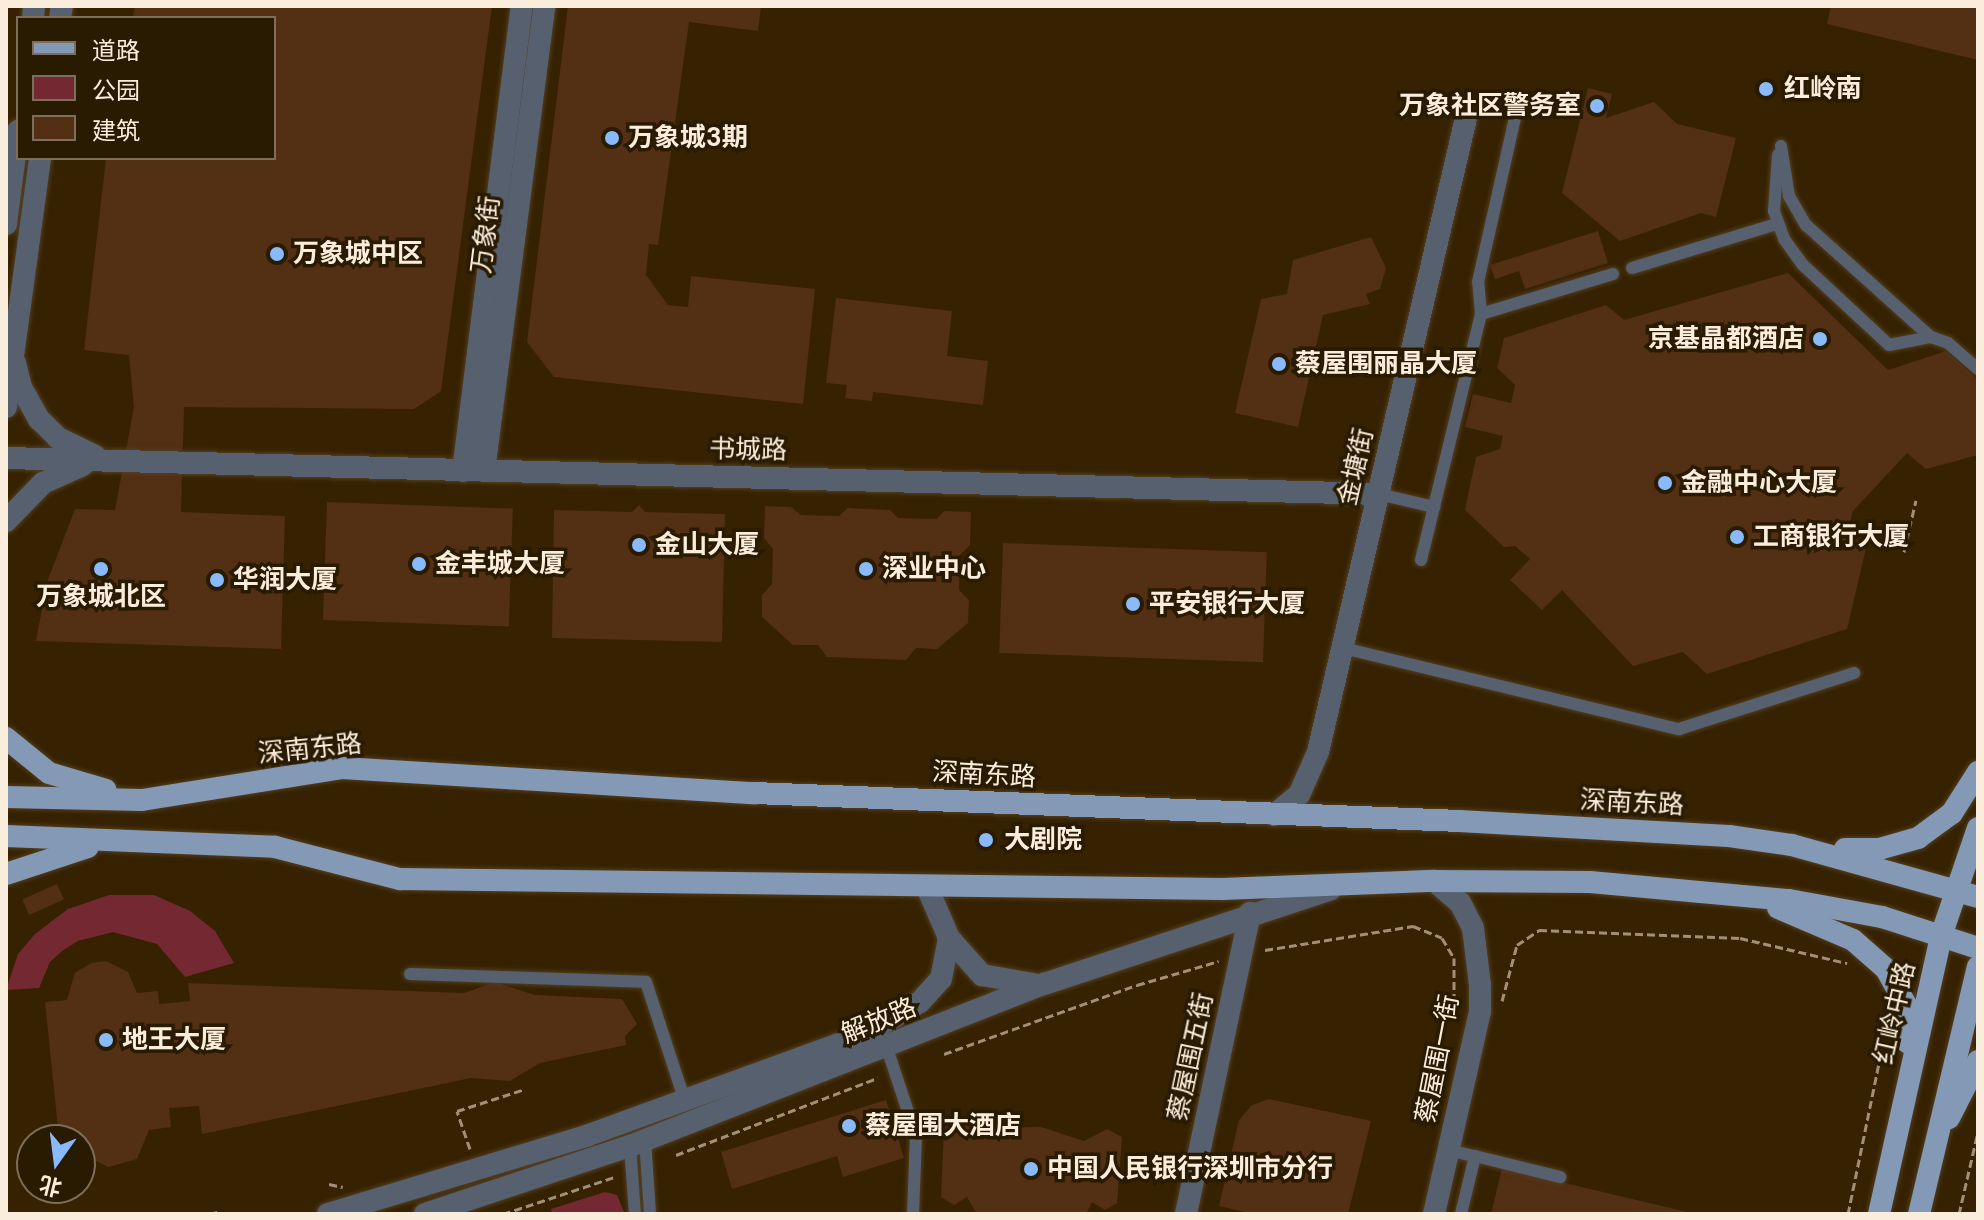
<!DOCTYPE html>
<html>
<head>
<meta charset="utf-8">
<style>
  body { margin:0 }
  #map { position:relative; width:1984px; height:1220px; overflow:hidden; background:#362201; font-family:"DM Sans","Noto Sans SC",sans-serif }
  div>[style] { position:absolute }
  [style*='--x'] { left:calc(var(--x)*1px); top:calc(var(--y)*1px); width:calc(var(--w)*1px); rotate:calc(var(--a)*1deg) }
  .green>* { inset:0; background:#742832 }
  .building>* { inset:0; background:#532f13; transform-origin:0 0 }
  .path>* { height:3px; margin-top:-1.5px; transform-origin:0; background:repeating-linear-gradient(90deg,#a19077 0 8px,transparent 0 12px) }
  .roads { filter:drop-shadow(0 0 2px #523e20) drop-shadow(0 0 2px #523e20) }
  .service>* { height:12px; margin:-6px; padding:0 6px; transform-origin:6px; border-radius:6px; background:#56606e }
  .tertiary>* { height:22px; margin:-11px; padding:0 11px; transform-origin:11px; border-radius:11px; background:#56606e }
  .primary>* { height:22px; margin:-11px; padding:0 11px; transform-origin:11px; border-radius:11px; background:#8499b5 }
  .dots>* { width:22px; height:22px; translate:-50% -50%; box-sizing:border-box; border:4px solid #291a02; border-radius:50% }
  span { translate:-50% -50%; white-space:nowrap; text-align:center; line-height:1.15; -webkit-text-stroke:7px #291a02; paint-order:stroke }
  .poi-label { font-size:26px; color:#fbeddb; font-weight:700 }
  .left { translate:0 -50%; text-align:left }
  .right { translate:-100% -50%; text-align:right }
  .street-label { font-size:26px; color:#fbeddb }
  .frame { position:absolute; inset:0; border:8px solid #fbeddb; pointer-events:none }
  .legend { position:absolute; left:16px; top:16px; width:260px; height:144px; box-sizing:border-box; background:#291a02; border:2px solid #7d6e59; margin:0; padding:10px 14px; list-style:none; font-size:24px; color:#fbeddb }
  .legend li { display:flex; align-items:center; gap:16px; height:40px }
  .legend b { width:40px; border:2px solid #7d6e59 }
  .north { position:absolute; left:16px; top:1124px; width:80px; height:80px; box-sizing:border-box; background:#291a02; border:2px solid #7d6e59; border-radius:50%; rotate:194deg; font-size:22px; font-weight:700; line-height:32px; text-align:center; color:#fbeddb }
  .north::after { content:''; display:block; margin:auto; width:28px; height:36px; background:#89bafc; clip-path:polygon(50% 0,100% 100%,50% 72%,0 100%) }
</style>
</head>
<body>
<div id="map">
  <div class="green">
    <i style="clip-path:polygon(109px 895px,154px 895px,190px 911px,215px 931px,234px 963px,185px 977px,157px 944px,113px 932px,78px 941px,62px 951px,50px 962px,39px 988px,6px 990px,18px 954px,35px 934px,68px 909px)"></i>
    <i style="clip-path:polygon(605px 1192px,617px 1195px,625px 1214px,552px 1214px,551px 1209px)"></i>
  </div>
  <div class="building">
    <i style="clip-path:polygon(135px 6px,492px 6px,441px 391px,414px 409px,184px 407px,181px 512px,285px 516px,281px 649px,36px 641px,47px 582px,75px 509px,115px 510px,134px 407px,129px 355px,84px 350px,106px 158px,274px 158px,274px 18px,133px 18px)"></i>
    <i style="clip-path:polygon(568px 6px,761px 6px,758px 31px,689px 22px,658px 245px,649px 244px,646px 275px,668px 305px,688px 307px,691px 276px,815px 289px,803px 404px,554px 377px,527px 342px)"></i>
    <i style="clip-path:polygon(1831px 6px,1978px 6px,1978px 60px,1827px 24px)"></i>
    <i style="clip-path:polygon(1588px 88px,1612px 94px,1606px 118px,1654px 102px,1677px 124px,1736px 138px,1716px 217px,1701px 213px,1620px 241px,1562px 193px)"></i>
    <i style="clip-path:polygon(1598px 231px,1608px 263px,1525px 289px,1519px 271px,1495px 279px,1490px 265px)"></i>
    <i style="clip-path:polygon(1371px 237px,1386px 268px,1380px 289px,1366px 294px,1370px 304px,1323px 315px,1298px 427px,1235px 413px,1261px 299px,1287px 294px,1293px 260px)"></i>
    <i style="clip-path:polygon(1788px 273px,1888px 370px,1946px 351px,1978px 380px,1978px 455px,1926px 469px,1907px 453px,1853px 511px,1848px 531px,1866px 548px,1847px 629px,1707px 674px,1683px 652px,1633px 666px,1562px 590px,1542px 610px,1510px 580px,1530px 559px,1515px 546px,1504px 547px,1465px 510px,1476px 457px,1500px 449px,1503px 436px,1465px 427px,1473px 394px,1511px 403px,1515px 385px,1497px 368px,1504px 338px,1606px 305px,1624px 320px)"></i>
    <i style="clip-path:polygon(836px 298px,952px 311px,947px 356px,988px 361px,983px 405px,873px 392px,872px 401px,845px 398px,847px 385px,826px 383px)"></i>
    <i style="left:327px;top:502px;width:186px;height:118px;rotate:2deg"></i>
    <i style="clip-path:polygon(639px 505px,645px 512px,725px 514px,722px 642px,552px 638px,554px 510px,632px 512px)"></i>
    <i style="clip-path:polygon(765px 506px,791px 507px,801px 515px,839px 516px,848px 508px,890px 510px,898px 518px,936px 519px,945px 511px,971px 512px,970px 545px,960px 555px,959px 590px,969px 600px,968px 623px,937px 649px,916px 648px,906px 660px,827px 657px,818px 645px,793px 645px,762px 617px,762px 595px,772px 584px,773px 549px,764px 538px)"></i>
    <i style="left:1003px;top:543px;width:264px;height:110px;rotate:2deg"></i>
    <i style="left:57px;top:884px;width:17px;height:38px;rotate:66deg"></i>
    <i style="clip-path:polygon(106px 961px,128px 972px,137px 993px,158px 991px,159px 1004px,190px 1001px,188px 983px,464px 993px,495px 982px,535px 995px,622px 999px,637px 1024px,625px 1036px,626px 1045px,540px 1063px,510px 1081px,471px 1078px,202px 1134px,199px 1106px,169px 1108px,171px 1127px,149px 1130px,137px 1159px,108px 1167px,90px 1158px,80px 1136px,59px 1138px,45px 1002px,67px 1000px,75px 973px,91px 963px)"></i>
    <i style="clip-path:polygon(1269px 1099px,1371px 1121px,1348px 1214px,1253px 1214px,1219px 1206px,1239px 1120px,1252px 1105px)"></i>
    <i style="clip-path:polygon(886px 1100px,904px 1158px,843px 1177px,837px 1156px,732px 1189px,721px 1152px)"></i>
    <i style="clip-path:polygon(956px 1120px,983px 1135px,999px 1128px,1041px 1127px,1084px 1141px,1107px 1129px,1122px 1137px,1117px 1203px,1105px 1210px,1092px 1202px,1086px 1214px,977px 1214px,967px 1197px,954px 1205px,941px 1197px,944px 1128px)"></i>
    <i style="clip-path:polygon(1502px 1168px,1691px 1213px,1691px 1214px,1491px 1214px)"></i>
  </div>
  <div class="path">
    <i style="--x:1904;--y:552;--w:53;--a:-77"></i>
    <i style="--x:1265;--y:950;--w:150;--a:-9.2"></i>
    <i style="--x:1413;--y:926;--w:31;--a:22"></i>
    <i style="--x:1442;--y:938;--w:23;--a:59"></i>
    <i style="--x:1454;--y:958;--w:47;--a:90"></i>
    <i style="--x:1502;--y:1001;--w:58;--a:-75"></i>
    <i style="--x:1517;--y:945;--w:27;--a:-34"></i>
    <i style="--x:1539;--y:930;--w:201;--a:2.3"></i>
    <i style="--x:1740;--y:938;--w:110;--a:13.2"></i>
    <i style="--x:944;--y:1054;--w:205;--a:-19.7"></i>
    <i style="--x:1137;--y:985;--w:85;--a:-16.3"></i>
    <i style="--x:470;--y:1149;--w:40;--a:-108.9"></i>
    <i style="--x:457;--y:1111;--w:71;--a:-17.9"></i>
    <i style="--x:676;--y:1155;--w:216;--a:-20.9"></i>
    <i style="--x:329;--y:1184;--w:14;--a:12"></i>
    <i style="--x:209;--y:1214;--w:9;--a:-13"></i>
    <i style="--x:503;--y:1214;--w:117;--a:-18.4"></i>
    <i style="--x:1848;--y:1214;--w:184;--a:-78.4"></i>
    <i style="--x:1959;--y:1214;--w:84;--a:-77"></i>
  </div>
  <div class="roads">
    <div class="service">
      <i style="--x:1781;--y:146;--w:51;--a:80.9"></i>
      <i style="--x:1789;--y:196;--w:34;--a:60"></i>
      <i style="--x:1806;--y:225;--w:168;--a:41.9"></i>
      <i style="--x:1931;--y:337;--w:18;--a:19"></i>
      <i style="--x:1948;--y:343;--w:40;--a:41"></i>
      <i style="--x:1778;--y:155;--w:56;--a:94.1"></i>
      <i style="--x:1774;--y:211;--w:30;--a:70"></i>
      <i style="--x:1784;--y:239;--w:32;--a:54"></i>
      <i style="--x:1803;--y:265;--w:117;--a:42.9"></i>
      <i style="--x:1889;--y:345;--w:43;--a:-10.8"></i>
      <i style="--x:1632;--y:268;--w:152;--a:-16.9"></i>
      <i style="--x:1481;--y:314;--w:138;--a:-16.9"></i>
      <i style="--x:1379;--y:494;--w:57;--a:13.3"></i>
      <i style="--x:1421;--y:560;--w:253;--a:-76.3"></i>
      <i style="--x:1481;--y:314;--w:32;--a:-95"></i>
      <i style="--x:1478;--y:282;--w:168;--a:-77.3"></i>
      <i style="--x:1343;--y:648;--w:346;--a:13.6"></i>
      <i style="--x:1679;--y:729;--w:184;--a:-17.7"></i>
      <i style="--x:410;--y:974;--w:236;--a:1.9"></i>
      <i style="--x:646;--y:982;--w:125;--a:71.9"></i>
      <i style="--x:887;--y:1048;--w:93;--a:71.8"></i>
      <i style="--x:916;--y:1136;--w:78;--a:92.2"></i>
      <i style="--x:645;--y:1140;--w:74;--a:86.1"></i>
      <i style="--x:630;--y:1146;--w:68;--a:85.8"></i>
      <i style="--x:1448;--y:1150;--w:28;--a:13"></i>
      <i style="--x:1475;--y:1156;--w:60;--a:103.6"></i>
      <i style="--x:1475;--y:1156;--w:88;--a:13.9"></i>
    </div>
    <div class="tertiary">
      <i style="--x:33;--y:18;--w:12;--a:-85"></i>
      <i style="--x:60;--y:18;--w:12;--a:-81"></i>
      <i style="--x:6;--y:224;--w:94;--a:-82.6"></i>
      <i style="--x:15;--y:363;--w:25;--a:76"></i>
      <i style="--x:21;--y:387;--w:37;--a:61"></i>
      <i style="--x:39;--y:419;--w:27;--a:45"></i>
      <i style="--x:58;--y:438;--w:41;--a:25.9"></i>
      <i style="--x:6;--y:407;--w:251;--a:-82.2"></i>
      <i style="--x:6;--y:458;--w:1373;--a:1.5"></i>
      <i style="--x:463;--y:471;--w:469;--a:-82.8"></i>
      <i style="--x:484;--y:471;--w:469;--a:-82.6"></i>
      <i style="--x:6;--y:521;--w:53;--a:-45.8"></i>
      <i style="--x:43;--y:483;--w:44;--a:-24.2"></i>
      <i style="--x:1274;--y:815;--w:32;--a:-39"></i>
      <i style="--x:1299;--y:795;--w:47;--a:-66.2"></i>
      <i style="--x:1318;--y:752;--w:651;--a:-76.86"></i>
      <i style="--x:949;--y:938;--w:50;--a:48.3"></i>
      <i style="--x:982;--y:975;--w:52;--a:10"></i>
      <i style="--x:328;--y:1214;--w:270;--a:-16.8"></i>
      <i style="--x:586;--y:1136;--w:293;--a:-20"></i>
      <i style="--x:861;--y:1036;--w:68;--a:-30"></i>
      <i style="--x:920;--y:1002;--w:31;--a:-48"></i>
      <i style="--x:941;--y:979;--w:42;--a:-79"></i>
      <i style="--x:949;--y:938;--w:56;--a:-113.3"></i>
      <i style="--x:425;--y:1214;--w:216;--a:-18.4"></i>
      <i style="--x:630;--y:1146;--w:445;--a:-21.4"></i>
      <i style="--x:1044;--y:984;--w:302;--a:-18.3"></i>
      <i style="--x:1186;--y:1214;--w:308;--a:-78"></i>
      <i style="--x:1434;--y:1214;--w:208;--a:-77.2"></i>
      <i style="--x:1480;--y:1011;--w:26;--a:-90"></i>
      <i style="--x:1480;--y:985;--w:57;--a:-97"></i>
      <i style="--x:1473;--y:928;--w:28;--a:-117"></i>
      <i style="--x:1460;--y:903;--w:33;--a:-139"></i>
    </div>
    <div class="primary">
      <i style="--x:6;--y:738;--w:55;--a:39.1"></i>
      <i style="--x:49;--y:773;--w:59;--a:16.6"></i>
      <i style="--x:6;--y:797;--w:136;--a:1.3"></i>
      <i style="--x:142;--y:800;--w:202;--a:-9.1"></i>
      <i style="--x:341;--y:768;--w:414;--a:3.5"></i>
      <i style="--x:754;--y:793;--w:706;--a:2.27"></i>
      <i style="--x:1459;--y:821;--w:270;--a:3.2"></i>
      <i style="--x:1729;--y:836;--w:64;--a:8.1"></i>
      <i style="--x:1792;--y:845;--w:193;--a:15.6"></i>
      <i style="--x:6;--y:836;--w:269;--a:2.3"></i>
      <i style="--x:275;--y:847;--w:129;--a:14.4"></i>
      <i style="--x:400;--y:879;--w:822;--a:0.7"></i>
      <i style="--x:1222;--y:889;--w:213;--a:-2.2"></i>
      <i style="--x:1435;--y:881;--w:155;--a:0.4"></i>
      <i style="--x:1590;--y:882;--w:200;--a:5.2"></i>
      <i style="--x:1789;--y:900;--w:95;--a:10.4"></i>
      <i style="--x:1882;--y:917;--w:101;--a:17.9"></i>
      <i style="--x:1845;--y:849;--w:34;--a:0"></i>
      <i style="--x:1879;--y:849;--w:41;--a:-15.8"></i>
      <i style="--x:1918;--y:838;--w:42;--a:-36.3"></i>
      <i style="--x:1952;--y:813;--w:49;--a:-57.6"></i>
      <i style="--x:6;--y:874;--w:86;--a:-18.2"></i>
      <i style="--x:1778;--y:908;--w:82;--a:23.1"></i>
      <i style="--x:1853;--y:940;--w:44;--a:41.3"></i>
      <i style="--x:1886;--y:969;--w:41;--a:60.9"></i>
      <i style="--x:1906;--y:1005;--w:38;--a:87"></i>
      <i style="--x:1949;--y:1118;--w:64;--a:-63"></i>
      <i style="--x:1879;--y:1214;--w:285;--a:-77.4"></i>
      <i style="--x:1941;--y:936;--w:114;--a:-71.1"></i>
      <i style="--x:1919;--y:1214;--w:254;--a:-76.6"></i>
    </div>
  </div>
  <div class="dots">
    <i style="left:1766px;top:89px;background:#89bafc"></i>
    <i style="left:1597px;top:106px;background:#89bafc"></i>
    <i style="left:612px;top:138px;background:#89bafc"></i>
    <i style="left:277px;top:254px;background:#89bafc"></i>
    <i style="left:1820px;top:339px;background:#89bafc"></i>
    <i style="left:1279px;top:364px;background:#89bafc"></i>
    <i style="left:1665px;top:483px;background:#89bafc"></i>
    <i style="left:1737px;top:537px;background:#89bafc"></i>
    <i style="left:639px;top:545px;background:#89bafc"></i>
    <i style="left:419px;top:564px;background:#89bafc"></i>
    <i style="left:101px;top:569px;background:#89bafc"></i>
    <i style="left:866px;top:569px;background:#89bafc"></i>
    <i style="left:217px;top:580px;background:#89bafc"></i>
    <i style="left:1133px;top:604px;background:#89bafc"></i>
    <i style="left:986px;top:840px;background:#89bafc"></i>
    <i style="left:106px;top:1040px;background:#89bafc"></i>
    <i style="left:849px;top:1126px;background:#89bafc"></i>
    <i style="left:1031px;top:1169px;background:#89bafc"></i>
  </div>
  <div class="poi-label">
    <span class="left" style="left:1784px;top:89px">红岭南</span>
    <span class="right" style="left:1581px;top:106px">万象社区警务室</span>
    <span class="left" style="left:628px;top:138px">万象城3期</span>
    <span class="left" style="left:293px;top:254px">万象城中区</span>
    <span class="right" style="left:1804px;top:339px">京基晶都酒店</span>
    <span class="left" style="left:1295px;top:364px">蔡屋围丽晶大厦</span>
    <span class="left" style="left:1681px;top:483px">金融中心大厦</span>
    <span class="left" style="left:1753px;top:537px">工商银行大厦</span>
    <span class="left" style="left:655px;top:545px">金山大厦</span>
    <span class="left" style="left:435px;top:564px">金丰城大厦</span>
    <span class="left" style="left:882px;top:569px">深业中心</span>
    <span class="left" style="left:233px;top:580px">华润大厦</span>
    <span style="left:101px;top:597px">万象城北区</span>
    <span class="left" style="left:1149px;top:604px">平安银行大厦</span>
    <span class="left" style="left:1004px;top:840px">大剧院</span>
    <span class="left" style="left:122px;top:1040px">地王大厦</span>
    <span class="left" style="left:865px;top:1126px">蔡屋围大酒店</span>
    <span class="left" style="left:1047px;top:1169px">中国人民银行深圳市分行</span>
  </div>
  <div class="street-label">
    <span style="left:486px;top:235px;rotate:-83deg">万象街</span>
    <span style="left:748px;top:450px;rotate:1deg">书城路</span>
    <span style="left:1356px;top:467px;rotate:-77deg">金塘街</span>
    <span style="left:310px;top:749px;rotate:-6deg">深南东路</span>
    <span style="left:984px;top:775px;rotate:3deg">深南东路</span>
    <span style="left:1632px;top:803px;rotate:3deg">深南东路</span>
    <span style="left:1895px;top:1013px;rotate:-77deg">红岭中路</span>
    <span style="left:879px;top:1021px;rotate:-22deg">解放路</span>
    <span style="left:1191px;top:1057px;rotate:-78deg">蔡屋围五街</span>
    <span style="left:1438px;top:1059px;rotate:-79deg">蔡屋围一街</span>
  </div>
  <div class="frame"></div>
  <ul class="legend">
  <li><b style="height:10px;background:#8499b5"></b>道路</li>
  <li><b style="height:22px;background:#742832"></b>公园</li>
  <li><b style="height:22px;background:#532f13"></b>建筑</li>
  </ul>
  <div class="north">北</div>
</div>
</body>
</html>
